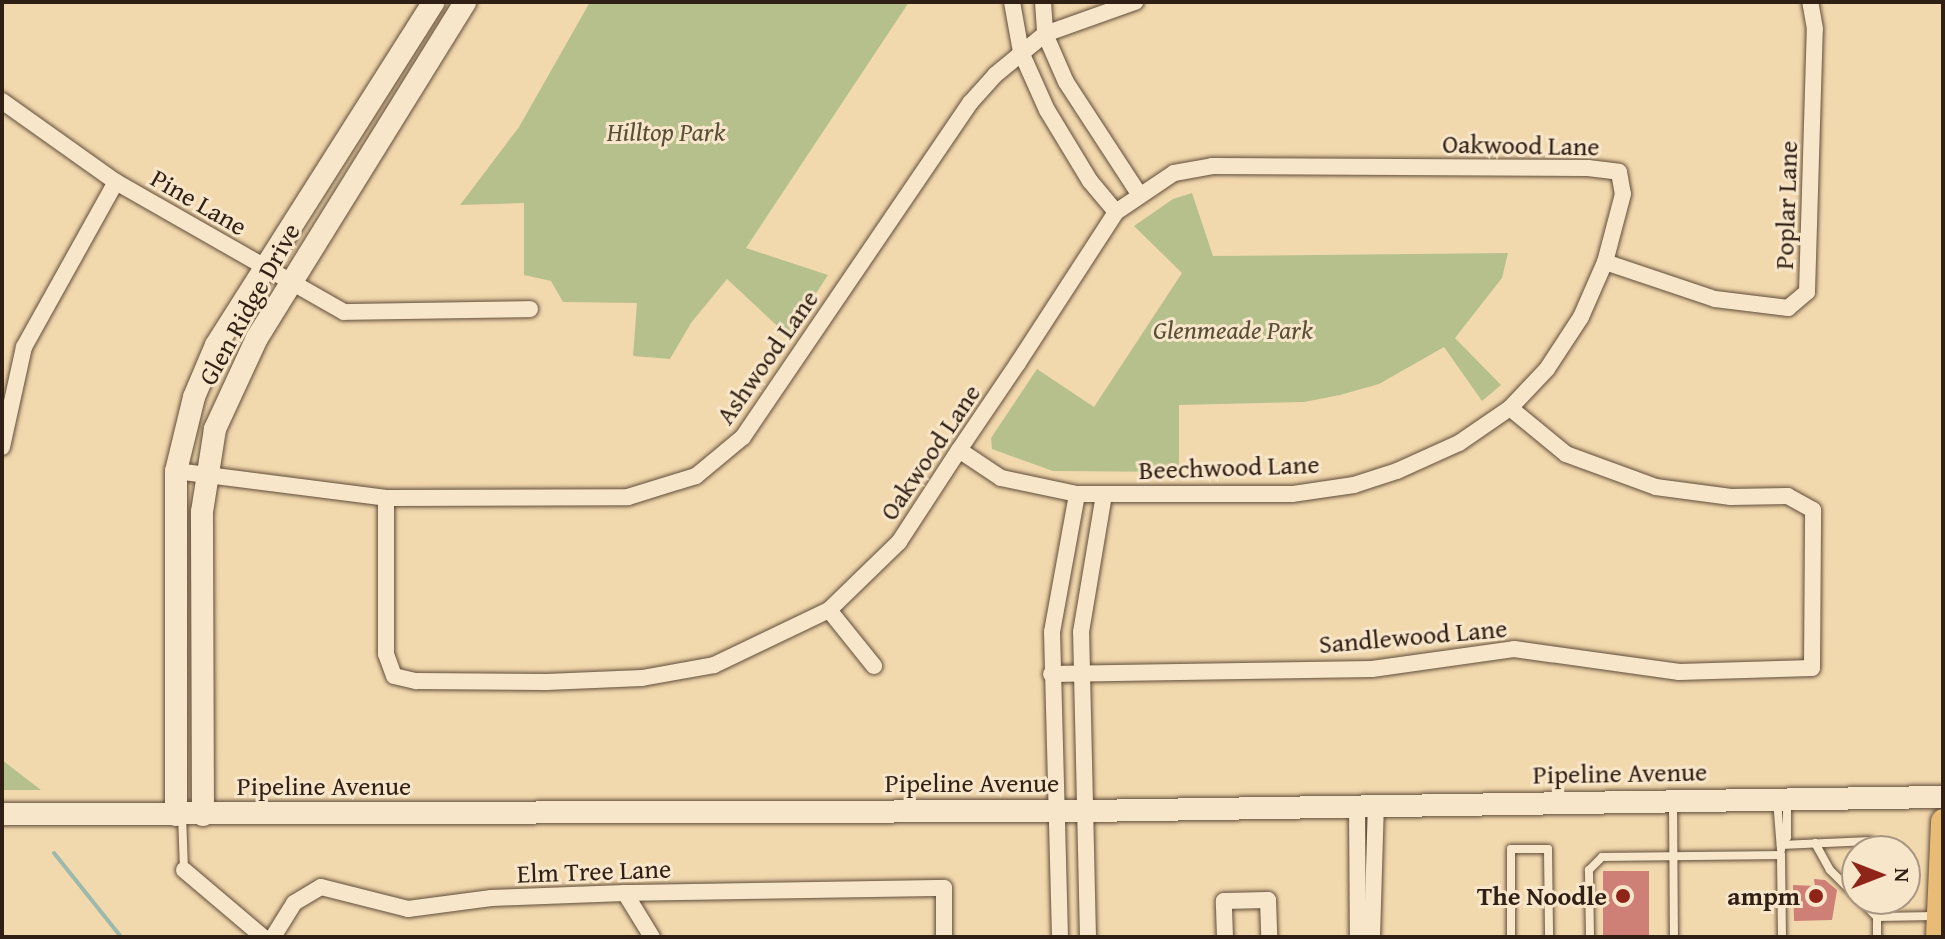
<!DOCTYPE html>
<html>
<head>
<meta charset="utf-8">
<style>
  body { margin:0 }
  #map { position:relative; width:1945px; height:939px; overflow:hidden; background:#f2d8ad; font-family:"Gentium Book Plus",serif }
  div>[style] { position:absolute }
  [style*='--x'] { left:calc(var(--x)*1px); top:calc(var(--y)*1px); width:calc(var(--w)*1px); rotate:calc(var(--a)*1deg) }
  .green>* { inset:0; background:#b6c08d }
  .stream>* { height:4px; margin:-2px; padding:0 2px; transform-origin:2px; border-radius:2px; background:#9bb9ac }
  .building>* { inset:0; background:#ce7f76; transform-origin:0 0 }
  .roads { filter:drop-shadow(0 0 2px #604d3a) drop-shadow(0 0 2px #604d3a) }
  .lane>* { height:8px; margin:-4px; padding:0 4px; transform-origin:4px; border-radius:4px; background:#f7e6ca }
  .street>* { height:16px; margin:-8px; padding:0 8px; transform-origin:8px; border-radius:8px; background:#f7e6ca }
  .secondary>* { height:22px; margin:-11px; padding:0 11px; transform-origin:11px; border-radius:11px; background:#f7e6ca }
  .primary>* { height:24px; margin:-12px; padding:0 12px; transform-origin:12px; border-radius:12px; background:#e9bc76 }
  .dots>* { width:22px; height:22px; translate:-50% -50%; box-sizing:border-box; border:4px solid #f7e6ca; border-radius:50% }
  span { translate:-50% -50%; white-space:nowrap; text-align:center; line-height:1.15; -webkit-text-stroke:6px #f7e6ca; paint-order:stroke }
  .park-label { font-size:26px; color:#584f38; font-style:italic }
  .street-label { font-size:26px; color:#301f14 }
  .poi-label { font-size:26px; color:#301f14; font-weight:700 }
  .right { translate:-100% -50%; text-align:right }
  .frame { position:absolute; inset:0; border:4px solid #301f14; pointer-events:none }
  .north { position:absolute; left:1841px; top:835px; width:80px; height:80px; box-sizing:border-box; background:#f7e6ca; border:2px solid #a79681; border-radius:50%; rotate:90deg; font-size:22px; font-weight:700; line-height:32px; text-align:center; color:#301f14 }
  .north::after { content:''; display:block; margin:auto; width:28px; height:36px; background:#8f2418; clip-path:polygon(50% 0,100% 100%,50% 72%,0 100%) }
</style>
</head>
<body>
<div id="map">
  <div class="green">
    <i style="clip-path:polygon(590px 2px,909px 2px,746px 248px,828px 275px,788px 336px,727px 279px,691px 323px,670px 359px,633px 356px,637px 303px,563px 302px,551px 281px,524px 275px,524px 203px,460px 205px,519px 127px)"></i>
    <i style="clip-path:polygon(1192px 193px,1213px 256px,1508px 253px,1502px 278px,1455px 338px,1501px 385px,1482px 401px,1444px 347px,1379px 384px,1340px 395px,1304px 402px,1179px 405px,1179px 472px,1053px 471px,992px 449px,991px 438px,1037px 369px,1094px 407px,1182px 273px,1134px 226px,1173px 199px)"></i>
    <i style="clip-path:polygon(2px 760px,41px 790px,2px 790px)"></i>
  </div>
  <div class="stream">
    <i style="--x:54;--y:853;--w:107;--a:51.4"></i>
  </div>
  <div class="building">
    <i style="left:1649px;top:871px;width:66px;height:46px;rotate:90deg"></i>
    <i style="clip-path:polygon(1814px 879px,1825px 880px,1837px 890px,1832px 920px,1794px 921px,1793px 885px,1815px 886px)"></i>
  </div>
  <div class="roads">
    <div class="lane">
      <i style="--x:1777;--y:800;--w:50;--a:85.4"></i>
      <i style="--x:1673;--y:802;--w:135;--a:89.6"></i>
      <i style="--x:182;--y:815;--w:55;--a:87.9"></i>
      <i style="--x:1815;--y:843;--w:31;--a:61"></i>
      <i style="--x:1830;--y:870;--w:38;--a:45"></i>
      <i style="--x:1781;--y:845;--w:89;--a:-2.6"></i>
      <i style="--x:1870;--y:841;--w:15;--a:42"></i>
      <i style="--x:1781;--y:845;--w:10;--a:-53"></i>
      <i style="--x:1787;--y:837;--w:37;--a:-90"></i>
      <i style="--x:1859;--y:899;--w:25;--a:45"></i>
      <i style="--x:1511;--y:937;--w:88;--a:-90"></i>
      <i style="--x:1511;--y:849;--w:37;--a:0"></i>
      <i style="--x:1548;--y:849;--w:88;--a:89.3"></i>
      <i style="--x:1590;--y:937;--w:67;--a:-90.9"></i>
      <i style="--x:1589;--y:870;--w:18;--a:-45"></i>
      <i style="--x:1602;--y:857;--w:179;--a:-0.6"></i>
      <i style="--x:1781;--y:855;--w:82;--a:89.3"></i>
      <i style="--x:1877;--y:937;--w:20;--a:-90"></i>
      <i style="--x:1877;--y:917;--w:58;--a:-1"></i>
    </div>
    <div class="street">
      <i style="--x:1012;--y:2;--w:51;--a:79.8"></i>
      <i style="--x:1021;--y:52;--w:64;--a:65.9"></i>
      <i style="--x:1047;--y:110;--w:83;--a:58.8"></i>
      <i style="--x:1090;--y:181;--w:40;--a:50"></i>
      <i style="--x:1043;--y:2;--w:32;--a:86"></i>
      <i style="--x:1045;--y:34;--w:52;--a:66.4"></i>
      <i style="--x:1066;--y:82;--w:134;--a:56.9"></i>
      <i style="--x:2;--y:101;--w:140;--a:35.4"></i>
      <i style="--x:116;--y:182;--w:262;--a:29.7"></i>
      <i style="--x:344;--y:312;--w:186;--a:-0.9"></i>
      <i style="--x:1605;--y:262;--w:116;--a:18.6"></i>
      <i style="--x:1715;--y:299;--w:74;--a:7"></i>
      <i style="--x:1788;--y:308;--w:25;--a:-40"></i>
      <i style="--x:1807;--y:292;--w:263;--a:-88.3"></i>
      <i style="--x:1815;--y:29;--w:27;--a:-100"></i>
      <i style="--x:2;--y:447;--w:102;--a:-77.6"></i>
      <i style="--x:24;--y:347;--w:189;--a:-60.9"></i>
      <i style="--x:176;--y:471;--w:212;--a:7.3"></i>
      <i style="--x:386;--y:498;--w:242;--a:-0.2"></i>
      <i style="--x:628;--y:497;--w:71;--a:-17.2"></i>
      <i style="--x:696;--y:476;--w:61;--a:-39.7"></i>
      <i style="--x:743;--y:437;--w:404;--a:-55.8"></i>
      <i style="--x:970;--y:103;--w:38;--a:-48"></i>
      <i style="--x:995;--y:75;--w:65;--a:-39.4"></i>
      <i style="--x:1045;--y:34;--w:96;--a:-19.6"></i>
      <i style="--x:386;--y:498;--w:156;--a:90"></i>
      <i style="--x:386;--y:654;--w:23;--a:70"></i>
      <i style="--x:394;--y:676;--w:23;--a:13"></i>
      <i style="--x:416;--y:681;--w:130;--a:0.4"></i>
      <i style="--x:546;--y:682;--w:96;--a:-2.4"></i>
      <i style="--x:642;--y:678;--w:73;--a:-10.2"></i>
      <i style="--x:714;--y:665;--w:127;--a:-25.6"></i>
      <i style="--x:829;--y:610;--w:98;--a:-44.2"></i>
      <i style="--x:899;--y:542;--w:110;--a:-56.9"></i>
      <i style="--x:959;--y:450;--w:105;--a:-55.9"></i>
      <i style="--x:1018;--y:363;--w:180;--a:-57"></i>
      <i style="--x:1116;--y:212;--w:70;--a:-33.9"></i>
      <i style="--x:1174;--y:173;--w:39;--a:-10"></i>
      <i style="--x:1212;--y:166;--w:376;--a:0.3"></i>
      <i style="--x:1588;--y:168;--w:31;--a:7"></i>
      <i style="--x:1619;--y:172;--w:22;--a:80"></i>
      <i style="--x:1623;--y:194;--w:70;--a:104.8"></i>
      <i style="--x:1605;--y:262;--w:60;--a:113.6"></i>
      <i style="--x:1581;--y:317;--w:62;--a:123.2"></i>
      <i style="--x:1547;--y:369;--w:54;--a:133.5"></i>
      <i style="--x:1510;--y:408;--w:62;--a:145.5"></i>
      <i style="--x:1459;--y:443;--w:68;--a:155.7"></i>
      <i style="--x:1397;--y:471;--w:45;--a:162"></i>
      <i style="--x:1354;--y:485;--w:63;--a:171.7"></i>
      <i style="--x:1292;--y:494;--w:215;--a:180"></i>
      <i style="--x:1077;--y:494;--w:78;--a:-168.1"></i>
      <i style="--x:1001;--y:478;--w:50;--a:-146.3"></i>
      <i style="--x:829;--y:610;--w:72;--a:51.2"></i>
      <i style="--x:1051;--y:674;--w:321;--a:-0.9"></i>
      <i style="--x:1372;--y:669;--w:143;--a:-8"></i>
      <i style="--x:1514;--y:649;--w:167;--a:7.9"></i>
      <i style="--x:1679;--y:672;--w:133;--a:-1.7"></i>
      <i style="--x:1812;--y:668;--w:158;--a:-89.6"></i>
      <i style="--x:1813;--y:510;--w:29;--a:-151"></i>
      <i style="--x:1788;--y:496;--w:57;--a:179"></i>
      <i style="--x:1731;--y:497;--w:76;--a:-172.4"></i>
      <i style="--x:1656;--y:487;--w:96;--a:-159.9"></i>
      <i style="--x:1566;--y:454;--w:72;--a:-140.6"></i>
      <i style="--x:1357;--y:805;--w:132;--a:89.6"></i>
      <i style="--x:184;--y:870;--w:104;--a:40.3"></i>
      <i style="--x:625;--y:893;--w:52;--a:58.5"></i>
      <i style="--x:273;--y:937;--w:40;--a:-58"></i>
      <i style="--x:294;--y:903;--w:31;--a:-31"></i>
      <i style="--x:321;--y:887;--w:90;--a:14.2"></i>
      <i style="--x:408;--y:909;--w:84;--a:-7.5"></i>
      <i style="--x:491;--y:898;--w:134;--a:-2.1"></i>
      <i style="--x:625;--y:893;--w:319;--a:-0.9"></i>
      <i style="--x:944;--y:888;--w:49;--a:90"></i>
      <i style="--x:1060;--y:937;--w:305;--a:-91.5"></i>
      <i style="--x:1052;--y:632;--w:140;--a:-79.7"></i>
      <i style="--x:1088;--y:937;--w:305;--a:-91.3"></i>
      <i style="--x:1081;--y:632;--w:140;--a:-80.5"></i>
      <i style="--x:1225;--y:937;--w:36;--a:-92"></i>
      <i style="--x:1224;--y:901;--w:44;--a:-1.3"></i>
      <i style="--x:1268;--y:900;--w:37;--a:88"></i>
      <i style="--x:1372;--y:937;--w:132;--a:-88.3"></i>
    </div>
    <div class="secondary">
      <i style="--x:2;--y:814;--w:1085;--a:-0.16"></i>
      <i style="--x:1087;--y:811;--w:856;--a:-0.94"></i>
      <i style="--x:176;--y:815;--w:344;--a:-90"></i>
      <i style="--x:176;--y:471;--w:76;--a:-76.3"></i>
      <i style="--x:194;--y:397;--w:56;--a:-67.1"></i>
      <i style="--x:216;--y:345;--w:406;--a:-57.6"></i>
      <i style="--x:203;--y:815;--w:303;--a:-90.2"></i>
      <i style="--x:202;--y:512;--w:84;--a:-81.1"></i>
      <i style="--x:215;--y:429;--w:100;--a:-65.2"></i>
      <i style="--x:257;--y:338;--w:395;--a:-58.2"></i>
    </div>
    <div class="primary">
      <i style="--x:1938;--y:937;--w:116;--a:-87.5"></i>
    </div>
  </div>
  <div class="dots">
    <i style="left:1623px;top:896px;background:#8f2418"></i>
    <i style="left:1816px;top:896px;background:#8f2418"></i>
  </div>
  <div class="park-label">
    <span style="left:666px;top:132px">Hilltop Park</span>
    <span style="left:1233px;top:330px">Glenmeade Park</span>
  </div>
  <div class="street-label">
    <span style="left:1521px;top:145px;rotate:1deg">Oakwood Lane</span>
    <span style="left:199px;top:202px;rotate:30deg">Pine Lane</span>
    <span style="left:1786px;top:205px;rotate:-88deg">Poplar Lane</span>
    <span style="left:249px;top:304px;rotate:-61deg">Glen Ridge Drive</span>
    <span style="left:767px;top:357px;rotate:-55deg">Ashwood Lane</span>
    <span style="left:930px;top:452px;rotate:-56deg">Oakwood Lane</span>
    <span style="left:1229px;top:467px;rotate:-2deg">Beechwood Lane</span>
    <span style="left:1413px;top:636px;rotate:-5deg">Sandlewood Lane</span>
    <span style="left:1620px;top:773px;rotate:-1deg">Pipeline Avenue</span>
    <span style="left:972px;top:783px">Pipeline Avenue</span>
    <span style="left:324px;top:786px">Pipeline Avenue</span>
    <span style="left:594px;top:871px;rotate:-2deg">Elm Tree Lane</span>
  </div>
  <div class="poi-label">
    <span class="right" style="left:1607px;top:896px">The Noodle</span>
    <span class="right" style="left:1800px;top:896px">ampm</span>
  </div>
  <div class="frame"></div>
  <div class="north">N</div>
</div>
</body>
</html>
